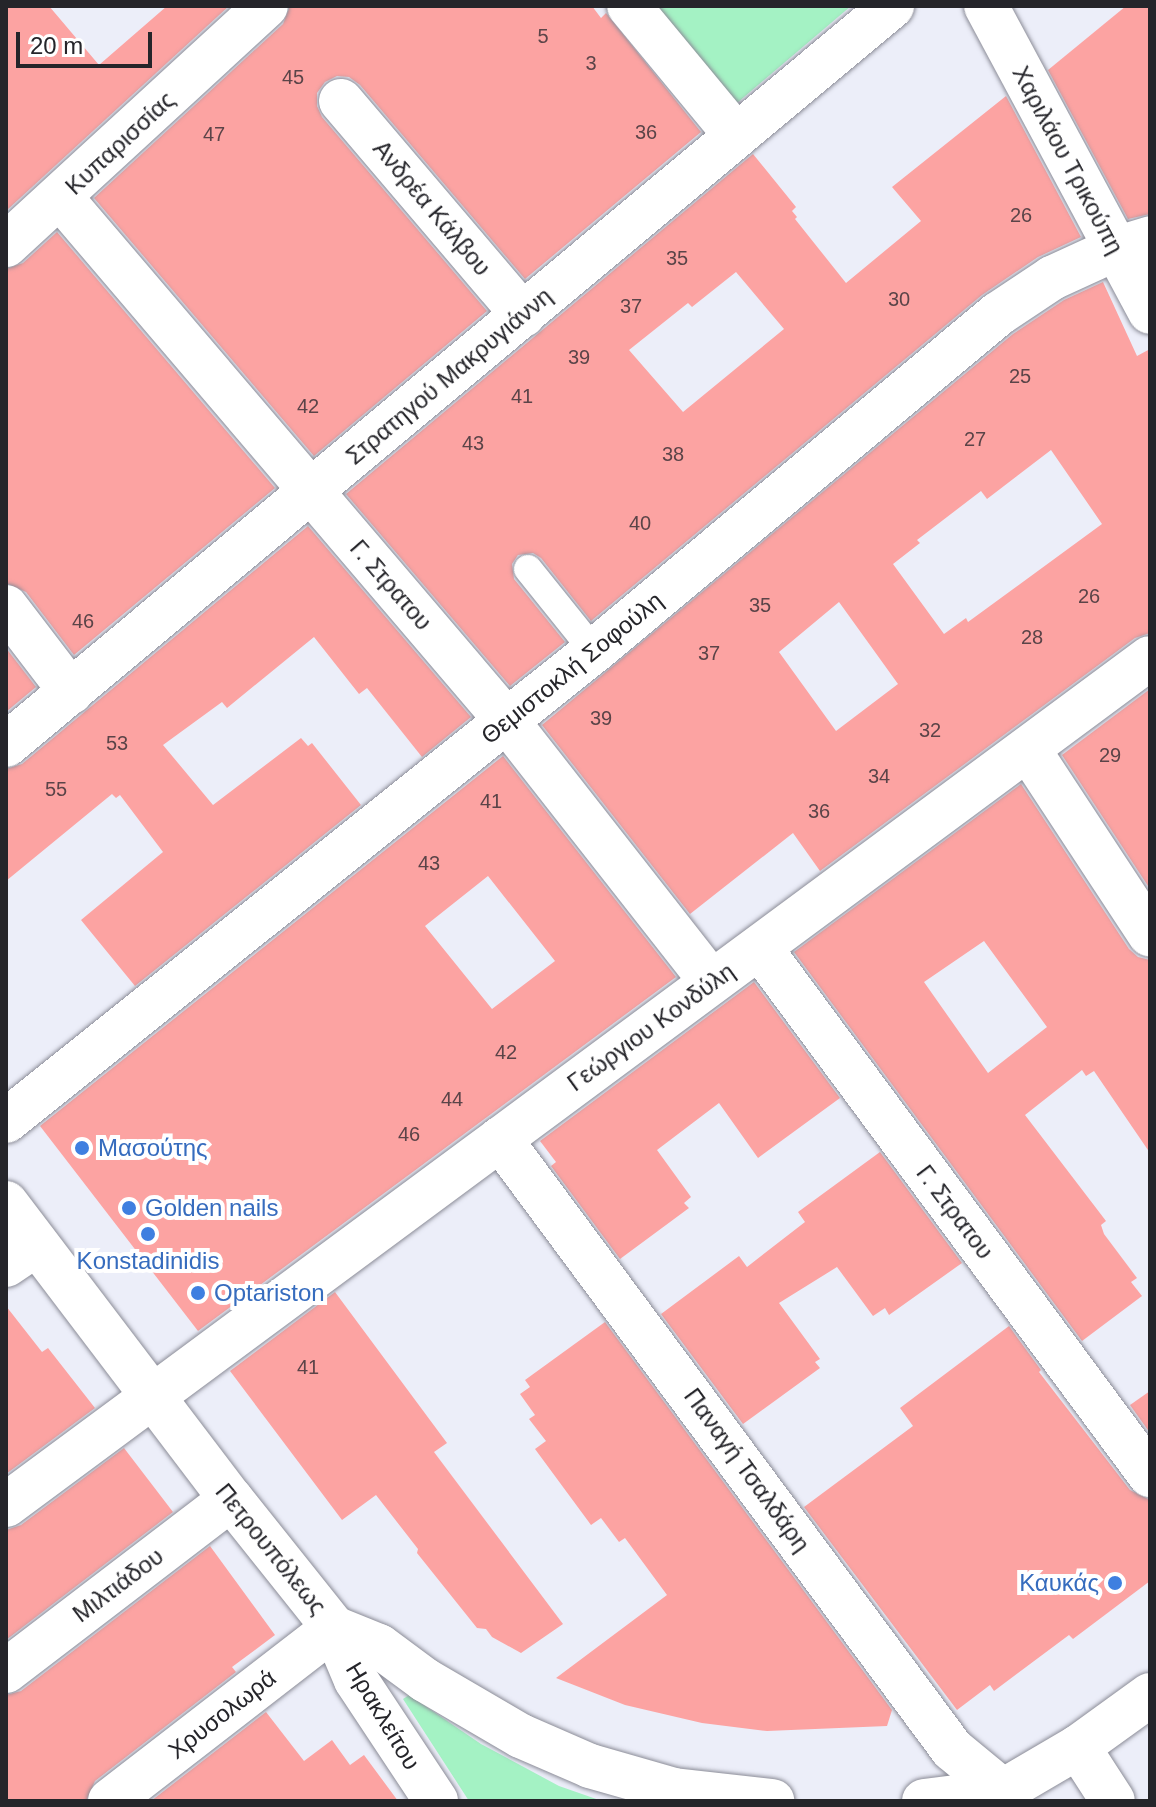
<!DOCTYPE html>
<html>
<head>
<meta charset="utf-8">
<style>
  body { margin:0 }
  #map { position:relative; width:1156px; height:1807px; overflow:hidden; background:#eceef9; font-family:Arial,sans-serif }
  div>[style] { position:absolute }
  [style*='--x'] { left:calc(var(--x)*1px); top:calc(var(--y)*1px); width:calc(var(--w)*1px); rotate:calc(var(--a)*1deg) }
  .green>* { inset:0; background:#a4f2c4 }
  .building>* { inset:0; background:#fca3a2 }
  .roads { filter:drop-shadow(0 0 2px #8b8c97) drop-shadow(0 0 2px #8b8c97) }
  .lane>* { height:28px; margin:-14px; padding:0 14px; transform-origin:14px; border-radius:14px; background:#fff }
  .street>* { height:44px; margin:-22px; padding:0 22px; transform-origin:22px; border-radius:22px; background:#fff }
  .secondary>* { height:44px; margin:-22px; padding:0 22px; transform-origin:22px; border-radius:22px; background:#fff }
  .dots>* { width:22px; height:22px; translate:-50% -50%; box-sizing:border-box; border:4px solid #fff; border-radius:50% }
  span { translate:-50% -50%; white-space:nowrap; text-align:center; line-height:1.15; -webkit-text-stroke:8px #fff; paint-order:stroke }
  .number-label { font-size:20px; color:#5b4448 }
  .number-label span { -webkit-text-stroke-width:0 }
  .street-label { font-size:24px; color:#25252a }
  .shop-label { font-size:24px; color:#366cbe }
  .left { translate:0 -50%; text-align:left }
  .right { translate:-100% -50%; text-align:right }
  .frame { position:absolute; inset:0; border:8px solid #25252a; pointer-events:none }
  .scale { position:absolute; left:16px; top:32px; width:136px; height:36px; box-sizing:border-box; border:4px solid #25252a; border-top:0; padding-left:10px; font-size:24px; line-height:28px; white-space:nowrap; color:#25252a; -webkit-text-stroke:6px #fff; paint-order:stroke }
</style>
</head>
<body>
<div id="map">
  <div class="green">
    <i style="clip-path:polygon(648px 6px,851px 6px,730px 109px)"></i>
    <i style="clip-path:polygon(409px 1695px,481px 1744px,559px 1786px,602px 1801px,469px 1801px,403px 1699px)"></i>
  </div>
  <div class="building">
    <i style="clip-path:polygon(6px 6px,49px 6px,99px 65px,167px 6px,229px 6px,6px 211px)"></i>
    <i style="clip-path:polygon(290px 6px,592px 6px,601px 18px,606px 13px,701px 132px,525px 279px,360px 85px,349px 77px,337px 76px,325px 82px,317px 93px,317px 106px,322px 117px,487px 311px,314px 456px,94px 198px,283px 24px)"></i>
    <i style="clip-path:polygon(1126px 6px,1150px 6px,1150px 214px,1128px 219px,1048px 70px)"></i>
    <i style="clip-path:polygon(evenodd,1006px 96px,1081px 237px,1038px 257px,982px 295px,591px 621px,541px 558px,533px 553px,518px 555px,512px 564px,514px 579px,565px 642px,510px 686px,346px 494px,753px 154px,796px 207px,792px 211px,797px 217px,795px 219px,846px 283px,921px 221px,892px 187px,1006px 96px,736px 272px,784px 329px,683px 412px,629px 350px,688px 303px,692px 307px,736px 272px)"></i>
    <i style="clip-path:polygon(57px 232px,275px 488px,74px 655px,26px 592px,6px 583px,6px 269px,23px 263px)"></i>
    <i style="clip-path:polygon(evenodd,1103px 282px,1137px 356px,1150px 349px,1150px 633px,1135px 638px,820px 871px,793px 833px,690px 914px,542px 725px,1013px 334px,1064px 300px,1103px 282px,1051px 450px,1102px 524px,968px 622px,966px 618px,944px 634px,893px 564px,920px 543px,917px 540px,981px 491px,987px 499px,1051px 450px,1103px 282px,839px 602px,898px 684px,836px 731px,779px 652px,839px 602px)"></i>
    <i style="clip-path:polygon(308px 526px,471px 717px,422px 757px,367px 688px,359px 694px,314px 637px,227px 708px,222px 702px,163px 745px,213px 805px,301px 738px,308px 746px,312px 743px,361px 805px,135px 986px,81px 920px,163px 852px,120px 795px,116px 798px,112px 794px,6px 881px,6px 769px,22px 764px)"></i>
    <i style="clip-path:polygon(6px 648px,36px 687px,6px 712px)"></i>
    <i style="clip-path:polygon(1150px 689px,1150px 889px,1062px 755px)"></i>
    <i style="clip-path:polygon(evenodd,503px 756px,676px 977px,198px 1331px,40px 1126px,503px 756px,488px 876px,555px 961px,492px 1009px,425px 926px,488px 876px)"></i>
    <i style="clip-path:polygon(evenodd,1021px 784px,1129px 949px,1138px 957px,1150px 960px,1150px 1153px,1094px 1071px,1086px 1076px,1082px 1070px,1025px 1115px,1106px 1221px,1101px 1225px,1104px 1234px,1137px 1278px,1131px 1282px,1142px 1296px,1082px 1341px,794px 952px,1021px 784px,984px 941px,1047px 1027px,988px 1073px,924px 982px,984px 941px)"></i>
    <i style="clip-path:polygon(754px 982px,840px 1098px,758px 1158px,719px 1103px,657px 1150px,691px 1197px,684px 1203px,689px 1208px,620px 1259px,551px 1166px,556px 1162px,540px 1141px)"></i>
    <i style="clip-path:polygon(880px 1152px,962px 1263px,889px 1315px,885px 1308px,873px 1316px,837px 1267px,779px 1303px,820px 1359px,815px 1362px,820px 1368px,743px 1424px,661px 1314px,739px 1256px,747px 1267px,805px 1222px,798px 1212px)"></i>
    <i style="clip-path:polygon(335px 1292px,447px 1443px,434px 1452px,563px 1624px,521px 1653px,492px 1637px,486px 1629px,477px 1628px,417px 1553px,418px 1549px,376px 1495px,342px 1520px,230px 1371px)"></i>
    <i style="clip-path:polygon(6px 1306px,42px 1352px,48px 1348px,95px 1408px,6px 1474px)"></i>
    <i style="clip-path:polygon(605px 1322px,892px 1710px,887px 1726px,767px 1731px,702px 1723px,625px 1705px,556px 1678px,667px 1595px,625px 1538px,619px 1542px,601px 1518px,591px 1525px,535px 1449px,546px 1441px,529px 1419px,535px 1415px,520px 1394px,530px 1387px,525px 1380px)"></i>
    <i style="clip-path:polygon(1009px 1326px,1041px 1370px,1039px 1372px,1130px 1490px,1150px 1500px,1150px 1581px,1073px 1639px,1069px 1635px,994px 1691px,990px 1685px,957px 1710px,804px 1507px,913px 1426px,900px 1408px)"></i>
    <i style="clip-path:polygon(1150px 1391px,1150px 1433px,1130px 1405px)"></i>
    <i style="clip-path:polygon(124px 1448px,173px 1512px,6px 1640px,6px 1530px,21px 1525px)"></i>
    <i style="clip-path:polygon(210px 1546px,275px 1635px,232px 1667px,236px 1672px,95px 1781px,86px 1801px,6px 1801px,6px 1695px,21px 1691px)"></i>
    <i style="clip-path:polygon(266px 1712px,304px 1761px,332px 1740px,350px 1765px,364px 1755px,398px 1801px,151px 1801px)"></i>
  </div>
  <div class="roads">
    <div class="lane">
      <i style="--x:528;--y:569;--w:105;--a:51.2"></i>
    </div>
    <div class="street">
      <i style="--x:629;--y:6;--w:166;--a:50.4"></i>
      <i style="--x:986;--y:6;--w:347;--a:61.8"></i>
      <i style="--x:341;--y:101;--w:281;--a:49.6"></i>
      <i style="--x:61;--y:198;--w:687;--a:49.54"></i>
      <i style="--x:507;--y:721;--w:330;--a:51.9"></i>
      <i style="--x:6;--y:245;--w:353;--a:-42.6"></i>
      <i style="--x:6;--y:607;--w:107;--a:52.6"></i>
      <i style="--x:6;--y:745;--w:1154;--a:-39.83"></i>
      <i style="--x:1028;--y:749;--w:222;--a:56.7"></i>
      <i style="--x:760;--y:948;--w:656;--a:53.5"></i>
      <i style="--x:6;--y:1121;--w:753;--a:-38.64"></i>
      <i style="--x:594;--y:651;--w:526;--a:-39.83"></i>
      <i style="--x:998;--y:314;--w:65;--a:-33.7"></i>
      <i style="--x:1052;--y:278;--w:69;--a:-24.7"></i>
      <i style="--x:1115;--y:249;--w:37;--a:-17"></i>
      <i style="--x:500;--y:1139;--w:759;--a:53.46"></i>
      <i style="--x:952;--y:1749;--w:66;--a:39.5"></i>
      <i style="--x:1003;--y:1791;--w:13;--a:132"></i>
      <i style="--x:6;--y:1265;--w:37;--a:-34"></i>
      <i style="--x:6;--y:1505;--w:1423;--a:-36.52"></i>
      <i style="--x:6;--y:1671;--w:283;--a:-37.4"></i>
      <i style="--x:1078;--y:1747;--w:64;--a:57.1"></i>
      <i style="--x:110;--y:1801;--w:283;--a:-37.7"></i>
    </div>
    <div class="secondary">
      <i style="--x:6;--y:1203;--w:372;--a:52.8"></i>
      <i style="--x:231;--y:1499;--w:165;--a:51.4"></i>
      <i style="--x:334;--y:1628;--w:48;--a:21.8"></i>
      <i style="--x:379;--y:1646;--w:57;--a:36.5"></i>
      <i style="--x:425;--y:1680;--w:111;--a:30.3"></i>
      <i style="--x:521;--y:1736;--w:75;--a:23.5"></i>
      <i style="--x:590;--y:1766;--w:87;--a:15.9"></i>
      <i style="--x:674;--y:1790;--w:99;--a:6.4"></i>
      <i style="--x:334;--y:1628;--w:56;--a:67.1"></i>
      <i style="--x:356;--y:1680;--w:145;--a:56.5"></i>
      <i style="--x:924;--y:1801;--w:80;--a:-7.2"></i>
      <i style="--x:1003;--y:1791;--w:87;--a:-30.4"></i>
      <i style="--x:1078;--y:1747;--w:89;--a:-35.8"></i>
    </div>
  </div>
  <div class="dots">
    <i style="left:82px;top:1148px;background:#3f7fe0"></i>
    <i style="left:129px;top:1208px;background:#3f7fe0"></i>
    <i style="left:148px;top:1234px;background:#3f7fe0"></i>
    <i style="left:198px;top:1293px;background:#3f7fe0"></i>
    <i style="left:1115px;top:1583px;background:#3f7fe0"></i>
  </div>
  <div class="number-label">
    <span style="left:543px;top:36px">5</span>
    <span style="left:591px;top:63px">3</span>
    <span style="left:293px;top:77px">45</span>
    <span style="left:646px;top:132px">36</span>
    <span style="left:214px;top:134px">47</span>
    <span style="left:1021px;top:215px">26</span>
    <span style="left:677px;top:258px">35</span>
    <span style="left:899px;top:299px">30</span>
    <span style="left:631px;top:306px">37</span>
    <span style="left:579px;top:357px">39</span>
    <span style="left:1020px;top:376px">25</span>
    <span style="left:522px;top:396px">41</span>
    <span style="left:308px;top:406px">42</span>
    <span style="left:975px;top:439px">27</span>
    <span style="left:473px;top:443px">43</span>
    <span style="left:673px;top:454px">38</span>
    <span style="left:640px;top:523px">40</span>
    <span style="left:1089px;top:596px">26</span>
    <span style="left:760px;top:605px">35</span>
    <span style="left:83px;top:621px">46</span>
    <span style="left:1032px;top:637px">28</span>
    <span style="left:709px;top:653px">37</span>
    <span style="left:601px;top:718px">39</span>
    <span style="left:930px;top:730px">32</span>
    <span style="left:117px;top:743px">53</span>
    <span style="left:1110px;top:755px">29</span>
    <span style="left:879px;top:776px">34</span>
    <span style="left:56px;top:789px">55</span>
    <span style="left:491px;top:801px">41</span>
    <span style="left:819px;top:811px">36</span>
    <span style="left:429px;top:863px">43</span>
    <span style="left:506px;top:1052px">42</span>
    <span style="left:452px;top:1099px">44</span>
    <span style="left:409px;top:1134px">46</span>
    <span style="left:308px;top:1367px">41</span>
  </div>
  <div class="street-label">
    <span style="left:120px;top:143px;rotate:-43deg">Κυπαρισσίας</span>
    <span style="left:1068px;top:160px;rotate:62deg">Χαριλάου Τρικούπη</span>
    <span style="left:432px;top:208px;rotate:50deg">Ανδρέα Κάλβου</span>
    <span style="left:449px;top:376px;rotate:-40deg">Στρατηγού Μακρυγιάννη</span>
    <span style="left:391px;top:585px;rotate:49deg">Γ. Στρατου</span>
    <span style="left:572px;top:668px;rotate:-39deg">Θεμιστοκλή Σοφούλη</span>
    <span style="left:651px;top:1027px;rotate:-36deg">Γεώργιου Κονδύλη</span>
    <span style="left:955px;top:1212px;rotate:53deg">Γ. Στρατου</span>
    <span style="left:747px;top:1470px;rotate:54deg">Παναγή Τσαλδάρη</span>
    <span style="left:271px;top:1549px;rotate:51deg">Πετρουπόλεως</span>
    <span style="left:118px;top:1585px;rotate:-37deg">Μιλτιάδου</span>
    <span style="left:222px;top:1714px;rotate:-38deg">Χρυσολωρά</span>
    <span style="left:383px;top:1716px;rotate:59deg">Ηρακλείτου</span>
  </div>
  <div class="shop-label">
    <span class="left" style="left:98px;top:1148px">Μασούτης</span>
    <span class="left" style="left:145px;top:1208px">Golden nails</span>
    <span style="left:148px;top:1261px">Konstadinidis</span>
    <span class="left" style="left:214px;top:1293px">Optariston</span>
    <span class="right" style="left:1099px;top:1583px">Καυκάς</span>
  </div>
  <div class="frame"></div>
  <div class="scale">20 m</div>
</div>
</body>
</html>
